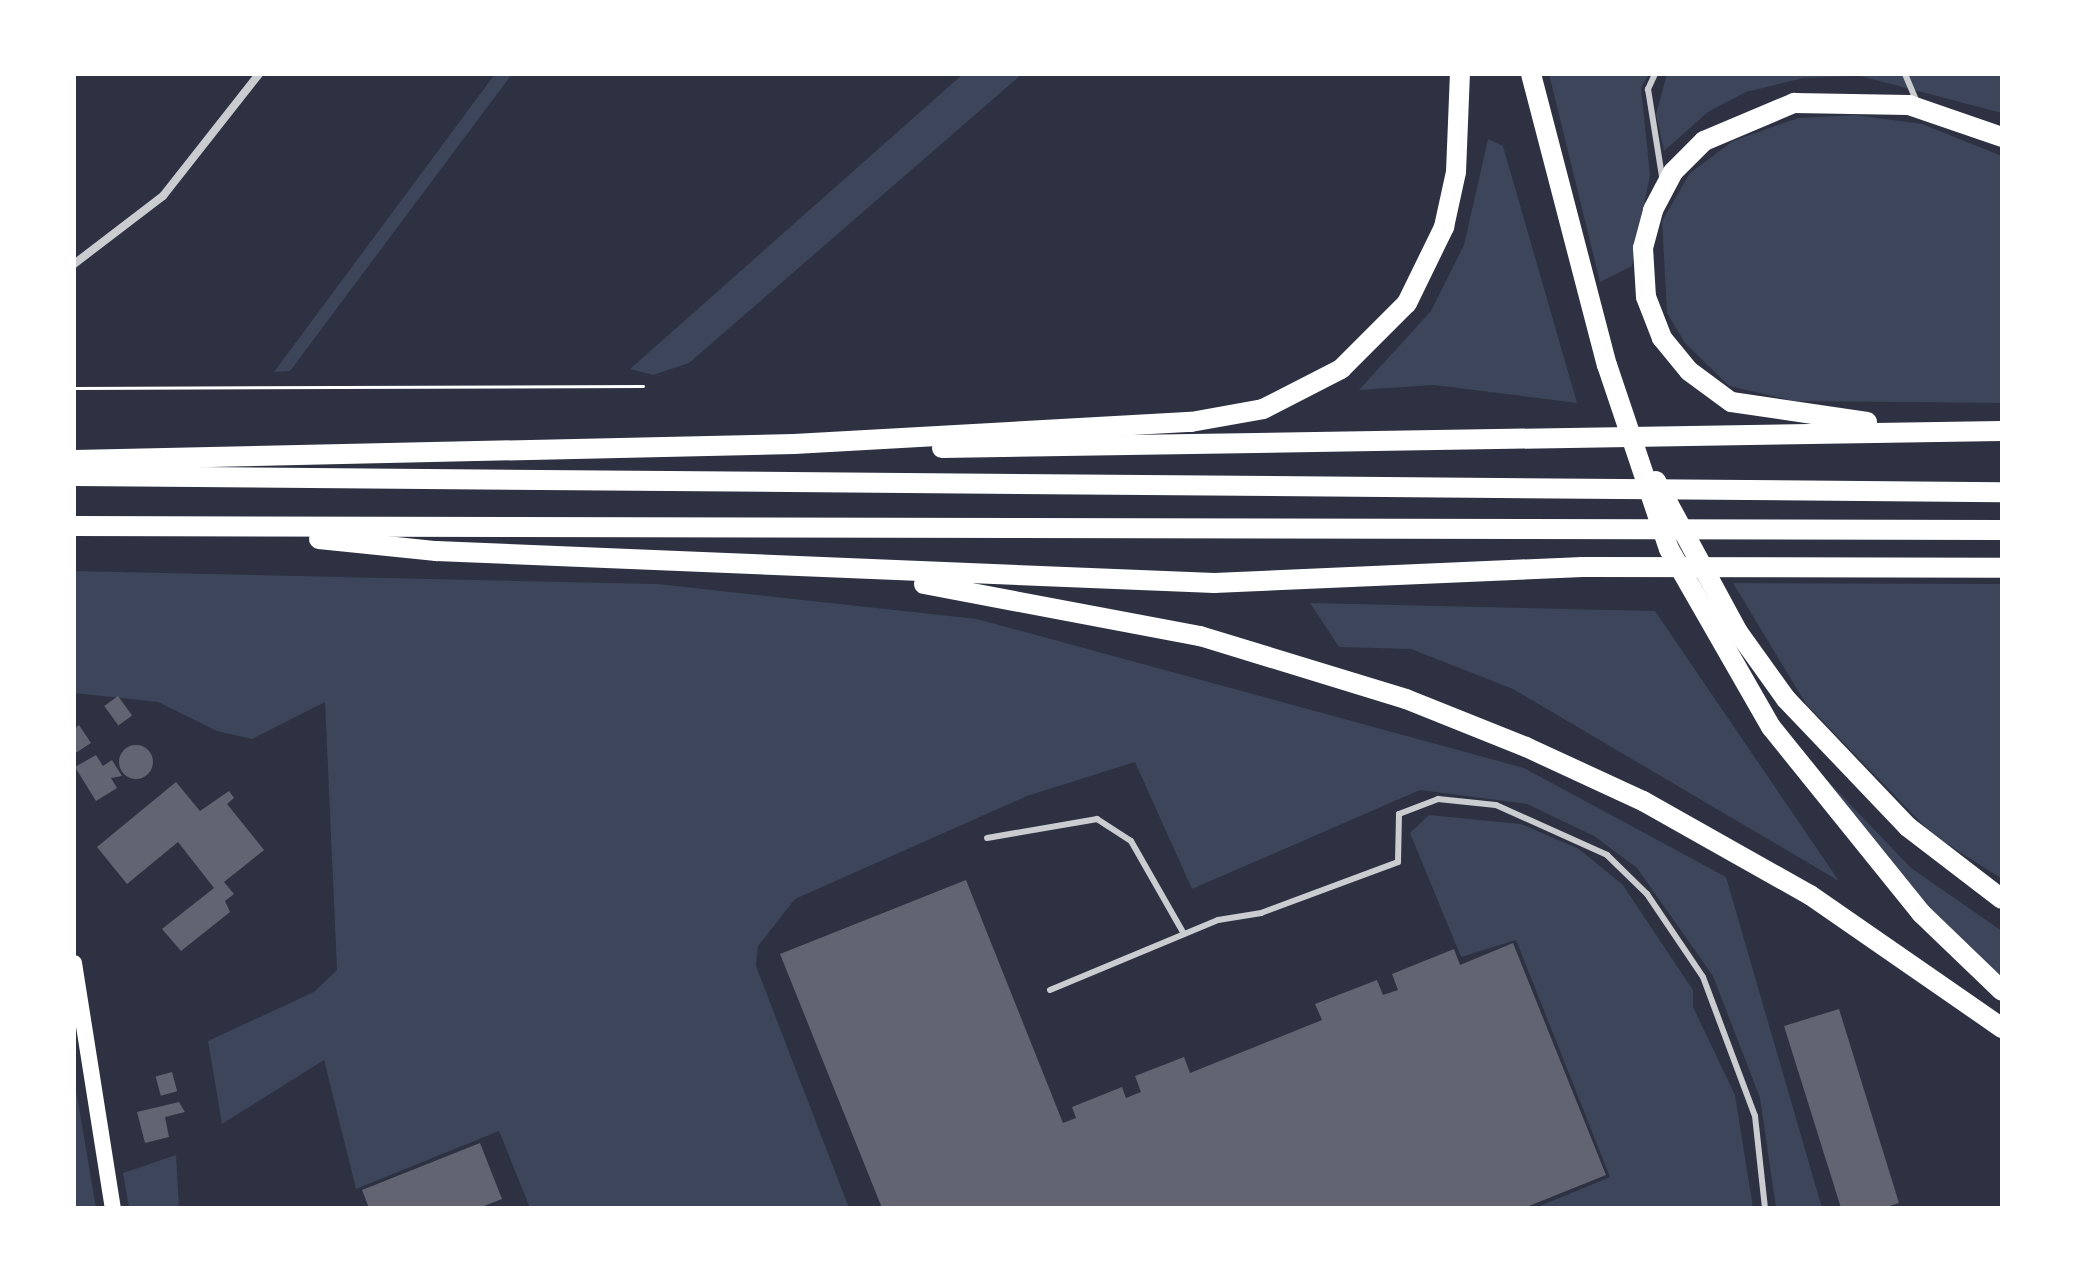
<!DOCTYPE html>
<html>
<head>
<meta charset="utf-8">
<style>
  body { margin:0 }
  #map { position:relative; width:2076px; height:1282px; overflow:hidden; background:#2d3142; font-family:Rubik,sans-serif }
  div>[style] { position:absolute }
  [style*='--x'] { left:calc(var(--x)*1px); top:calc(var(--y)*1px); width:calc(var(--w)*1px); rotate:calc(var(--a)*1deg) }
  .green>* { inset:0; background:#3c4559 }
  .building>* { inset:0; background:#626471; transform-origin:0 0 }
  .round { border-radius:50% }
  .path>* { height:3px; margin:-1.5px; padding:0 1.5px; transform-origin:1.5px; border-radius:1.5px; background:#fff }
  .service>* { height:6px; margin:-3px; padding:0 3px; transform-origin:3px; border-radius:3px; background:#caccd0 }
  .minor>* { height:8px; margin:-4px; padding:0 4px; transform-origin:4px; border-radius:4px; background:#caccd0 }
  .secondary>* { height:16px; margin:-8px; padding:0 8px; transform-origin:8px; border-radius:8px; background:#fff }
  .motorway>* { height:20px; margin:-10px; padding:0 10px; transform-origin:10px; border-radius:10px; background:#fff }
  span { translate:-50% -50%; white-space:nowrap; text-align:center; line-height:1.15; -webkit-text-stroke:6px #fff; paint-order:stroke }
  .frame { position:absolute; inset:0; border:76px solid #fff; pointer-events:none }
</style>
</head>
<body>
<div id="map">
  <div class="green">
    <i style="clip-path:polygon(495px 74px,512px 74px,290px 371px,274px 372px)"></i>
    <i style="clip-path:polygon(963px 74px,1022px 74px,689px 363px,653px 375px,630px 369px)"></i>
    <i style="clip-path:polygon(1549px 74px,1649px 74px,1641px 88px,1650px 175px,1632px 266px,1600px 282px)"></i>
    <i style="clip-path:polygon(1667px 74px,2002px 74px,2002px 113px,1860px 76px,1803px 78px,1746px 92px,1708px 112px,1664px 151px,1656px 114px)"></i>
    <i style="clip-path:polygon(1856px 115px,1922px 124px,2002px 156px,2002px 403px,1794px 401px,1729px 386px,1685px 343px,1667px 313px,1662px 221px,1690px 173px,1733px 141px,1798px 118px)"></i>
    <i style="clip-path:polygon(1488px 139px,1503px 146px,1577px 403px,1434px 385px,1359px 390px,1431px 311px,1464px 245px)"></i>
    <i style="clip-path:polygon(74px 571px,658px 584px,977px 619px,1524px 768px,1726px 877px,1822px 1208px,1776px 1208px,1760px 1098px,1713px 976px,1637px 868px,1594px 836px,1527px 804px,1420px 790px,1192px 889px,1135px 762px,1027px 796px,795px 899px,758px 946px,756px 966px,849px 1208px,530px 1208px,499px 1131px,356px 1189px,324px 1060px,222px 1124px,208px 1041px,314px 992px,337px 970px,325px 702px,252px 739px,217px 731px,158px 702px,74px 693px)"></i>
    <i style="clip-path:polygon(1733px 583px,2002px 584px,2002px 879px,1933px 835px,1806px 704px)"></i>
    <i style="clip-path:polygon(1310px 603px,1655px 611px,1839px 881px,1513px 689px,1411px 649px,1339px 647px)"></i>
    <i style="clip-path:polygon(1804px 756px,1911px 868px,2002px 931px,2002px 982px,1881px 857px)"></i>
    <i style="clip-path:polygon(1429px 815px,1521px 824px,1579px 849px,1623px 885px,1693px 990px,1693px 1007px,1735px 1095px,1753px 1208px,1535px 1208px,1610px 1177px,1516px 940px,1461px 957px,1410px 833px)"></i>
    <i style="clip-path:polygon(74px 1078px,96px 1208px,74px 1208px)"></i>
    <i style="clip-path:polygon(176px 1155px,179px 1208px,129px 1208px,123px 1173px)"></i>
  </div>
  <div class="building">
    <i style="left:118px;top:696px;width:24px;height:17px;rotate:54deg"></i>
    <i style="clip-path:polygon(79px 725px,91px 743px,74px 754px,74px 729px)"></i>
    <i class="round" style="left:119px;top:745px;width:34px;height:34px"></i>
    <i style="clip-path:polygon(96px 755px,103px 766px,112px 760px,122px 776px,111px 778px,117px 788px,96px 801px,75px 767px)"></i>
    <i style="clip-path:polygon(176px 782px,200px 811px,229px 791px,234px 798px,227px 804px,264px 850px,224px 882px,234px 894px,225px 901px,230px 912px,181px 951px,162px 929px,214px 888px,178px 842px,127px 884px,97px 847px)"></i>
    <i style="clip-path:polygon(966px 880px,1063px 1123px,1076px 1118px,1072px 1107px,1122px 1087px,1126px 1098px,1141px 1092px,1135px 1076px,1184px 1057px,1190px 1073px,1322px 1020px,1315px 1004px,1377px 980px,1383px 995px,1398px 990px,1392px 974px,1454px 949px,1460px 965px,1513px 943px,1606px 1175px,1524px 1208px,882px 1208px,780px 954px)"></i>
    <i style="clip-path:polygon(1839px 1009px,1899px 1203px,1883px 1208px,1841px 1208px,1784px 1026px)"></i>
    <i style="left:172px;top:1072px;width:20px;height:17px;rotate:75deg"></i>
    <i style="clip-path:polygon(179px 1102px,185px 1112px,165px 1117px,169px 1137px,145px 1143px,137px 1112px)"></i>
    <i style="clip-path:polygon(480px 1143px,502px 1199px,479px 1208px,369px 1208px,362px 1190px)"></i>
  </div>
  <div class="path">
    <i style="--x:74;--y:388;--w:569;--a:-0.2"></i>
  </div>
  <div class="service">
    <i style="--x:1655;--y:74;--w:17;--a:115"></i>
    <i style="--x:1648;--y:89;--w:95;--a:80.9"></i>
    <i style="--x:1905;--y:74;--w:33;--a:67"></i>
    <i style="--x:987;--y:838;--w:112;--a:-9.8"></i>
    <i style="--x:1097;--y:819;--w:40;--a:32.9"></i>
    <i style="--x:1131;--y:841;--w:107;--a:60.3"></i>
    <i style="--x:1050;--y:990;--w:182;--a:-22.6"></i>
    <i style="--x:1218;--y:920;--w:44;--a:-9.2"></i>
    <i style="--x:1261;--y:913;--w:146;--a:-20.4"></i>
    <i style="--x:1398;--y:862;--w:48;--a:-88.8"></i>
    <i style="--x:1399;--y:814;--w:42;--a:-21"></i>
    <i style="--x:1438;--y:799;--w:58;--a:5.9"></i>
    <i style="--x:1496;--y:805;--w:122;--a:24.2"></i>
    <i style="--x:1607;--y:855;--w:56;--a:44.3"></i>
    <i style="--x:1647;--y:894;--w:100;--a:56"></i>
    <i style="--x:1703;--y:977;--w:148;--a:69.5"></i>
    <i style="--x:1755;--y:1116;--w:93;--a:83.8"></i>
  </div>
  <div class="minor">
    <i style="--x:74;--y:264;--w:112;--a:-37.4"></i>
    <i style="--x:163;--y:196;--w:155;--a:-51.8"></i>
  </div>
  <div class="secondary">
    <i style="--x:74;--y:963;--w:248;--a:81"></i>
  </div>
  <div class="motorway">
    <i style="--x:1531;--y:74;--w:301;--a:75.4"></i>
    <i style="--x:1607;--y:365;--w:194;--a:71.4"></i>
    <i style="--x:1669;--y:549;--w:205;--a:60.2"></i>
    <i style="--x:1771;--y:727;--w:239;--a:51.1"></i>
    <i style="--x:1921;--y:913;--w:112;--a:43.9"></i>
    <i style="--x:1867;--y:422;--w:137;--a:-171.6"></i>
    <i style="--x:1731;--y:402;--w:52;--a:-143.6"></i>
    <i style="--x:1689;--y:371;--w:43;--a:-129.3"></i>
    <i style="--x:1662;--y:338;--w:44;--a:-111.3"></i>
    <i style="--x:1646;--y:297;--w:49;--a:-93.5"></i>
    <i style="--x:1643;--y:248;--w:39;--a:-75"></i>
    <i style="--x:1653;--y:210;--w:43;--a:-62.2"></i>
    <i style="--x:1673;--y:172;--w:44;--a:-45"></i>
    <i style="--x:1704;--y:141;--w:98;--a:-22.9"></i>
    <i style="--x:1794;--y:103;--w:115;--a:1"></i>
    <i style="--x:1909;--y:105;--w:98;--a:19"></i>
    <i style="--x:942;--y:448;--w:1060;--a:-0.92"></i>
    <i style="--x:74;--y:460;--w:720;--a:-1.27"></i>
    <i style="--x:794;--y:444;--w:398;--a:-3.2"></i>
    <i style="--x:1191;--y:422;--w:73;--a:-10.2"></i>
    <i style="--x:1263;--y:409;--w:88;--a:-27.1"></i>
    <i style="--x:1341;--y:369;--w:93;--a:-45"></i>
    <i style="--x:1407;--y:303;--w:85;--a:-64"></i>
    <i style="--x:1444;--y:227;--w:56;--a:-77.7"></i>
    <i style="--x:1456;--y:172;--w:98;--a:-87.7"></i>
    <i style="--x:74;--y:476;--w:1928;--a:0.48"></i>
    <i style="--x:1656;--y:481;--w:172;--a:61.5"></i>
    <i style="--x:1738;--y:632;--w:82;--a:54.4"></i>
    <i style="--x:1786;--y:699;--w:177;--a:46.4"></i>
    <i style="--x:1908;--y:827;--w:118;--a:37.5"></i>
    <i style="--x:74;--y:526;--w:1928;--a:0.12"></i>
    <i style="--x:319;--y:539;--w:118;--a:5.9"></i>
    <i style="--x:436;--y:551;--w:779;--a:2.36"></i>
    <i style="--x:1214;--y:583;--w:369;--a:-2.5"></i>
    <i style="--x:1583;--y:567;--w:419;--a:0.1"></i>
    <i style="--x:924;--y:584;--w:281;--a:10.7"></i>
    <i style="--x:1200;--y:636;--w:215;--a:17"></i>
    <i style="--x:1406;--y:699;--w:129;--a:21.8"></i>
    <i style="--x:1526;--y:747;--w:129;--a:24.8"></i>
    <i style="--x:1643;--y:801;--w:192;--a:29.4"></i>
    <i style="--x:1810;--y:895;--w:234;--a:34.7"></i>
  </div>
  <div class="frame"></div>
</div>
</body>
</html>
